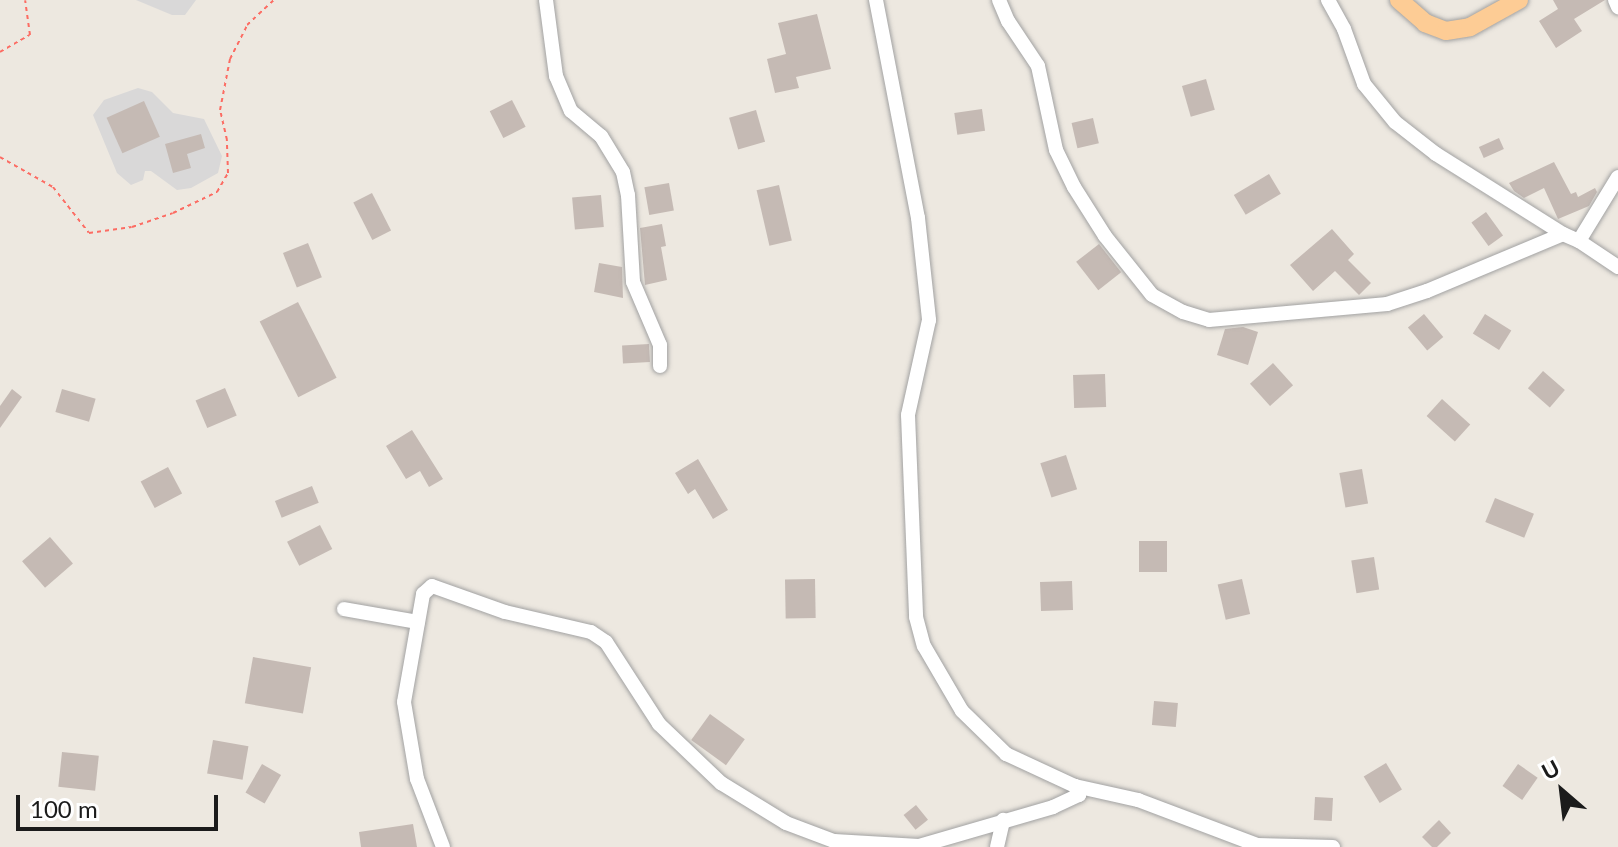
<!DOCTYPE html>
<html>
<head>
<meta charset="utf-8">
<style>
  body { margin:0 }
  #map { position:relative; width:1618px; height:847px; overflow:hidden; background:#ede8e0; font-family:Lato,sans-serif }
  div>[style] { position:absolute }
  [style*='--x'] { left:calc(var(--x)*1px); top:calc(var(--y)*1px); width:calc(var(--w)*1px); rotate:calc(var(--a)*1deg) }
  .residential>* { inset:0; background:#d9d8d8 }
  .building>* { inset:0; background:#c5bab4; transform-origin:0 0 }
  .path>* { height:2px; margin-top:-1px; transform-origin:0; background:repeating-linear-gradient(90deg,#fc6c63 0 4px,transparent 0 8px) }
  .roads { filter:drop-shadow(0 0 2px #a2a2a2) drop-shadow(0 0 2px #a2a2a2) }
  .minor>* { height:14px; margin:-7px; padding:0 7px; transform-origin:7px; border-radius:7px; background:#fff }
  .major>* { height:18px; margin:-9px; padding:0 9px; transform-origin:9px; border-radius:9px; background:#fdcc95 }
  span { translate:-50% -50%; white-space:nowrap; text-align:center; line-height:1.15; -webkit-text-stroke:6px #fff; paint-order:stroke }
  .north { position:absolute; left:1522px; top:751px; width:80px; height:80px; -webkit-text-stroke:6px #fff; paint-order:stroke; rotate:332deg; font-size:22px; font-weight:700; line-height:32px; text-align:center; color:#1b1b1b }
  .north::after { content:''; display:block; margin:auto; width:28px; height:36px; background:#1b1b1b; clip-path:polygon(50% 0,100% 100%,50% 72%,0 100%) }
  .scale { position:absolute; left:16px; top:795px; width:202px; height:36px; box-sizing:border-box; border:4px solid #1b1b1b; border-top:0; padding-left:10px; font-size:24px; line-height:28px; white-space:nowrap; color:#1b1b1b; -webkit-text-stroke:6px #fff; paint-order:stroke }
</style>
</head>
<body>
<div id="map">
  <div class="residential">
    <i style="clip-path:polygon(136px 0,196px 0,185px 15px,172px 15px)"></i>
    <i style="clip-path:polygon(138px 88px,152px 92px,173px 113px,204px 119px,222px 156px,218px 173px,191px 188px,177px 190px,151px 171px,145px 171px,143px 180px,131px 185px,117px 173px,93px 115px,104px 100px)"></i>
  </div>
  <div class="building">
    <i style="clip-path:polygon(1553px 0,1605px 0,1574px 19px,1582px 31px,1556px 48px,1539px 21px,1558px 9px)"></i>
    <i style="clip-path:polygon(817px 14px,831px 69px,796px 77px,799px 88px,775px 93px,767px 59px,786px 54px,778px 23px)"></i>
    <i style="left:1206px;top:79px;width:32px;height:25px;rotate:74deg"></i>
    <i style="left:512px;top:100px;width:30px;height:25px;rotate:63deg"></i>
    <i style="left:144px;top:101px;width:39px;height:41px;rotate:66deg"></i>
    <i style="left:982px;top:109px;width:22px;height:28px;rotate:82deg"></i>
    <i style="left:756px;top:110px;width:33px;height:28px;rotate:74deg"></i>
    <i style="left:1093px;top:118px;width:26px;height:22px;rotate:77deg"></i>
    <i style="clip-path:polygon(201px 134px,205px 148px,187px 154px,191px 168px,173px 173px,165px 144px)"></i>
    <i style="left:1499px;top:138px;width:12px;height:22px;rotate:66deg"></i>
    <i style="clip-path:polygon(1554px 162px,1571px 194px,1576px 192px,1578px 197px,1595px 188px,1597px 192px,1589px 206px,1558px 219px,1544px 188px,1524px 198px,1514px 191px,1509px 183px)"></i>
    <i style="left:1269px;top:174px;width:23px;height:41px;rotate:59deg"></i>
    <i style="left:669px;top:183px;width:28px;height:25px;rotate:80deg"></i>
    <i style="left:779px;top:185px;width:57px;height:23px;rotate:77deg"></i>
    <i style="left:372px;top:193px;width:42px;height:21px;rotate:63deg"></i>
    <i style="left:601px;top:195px;width:32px;height:29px;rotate:85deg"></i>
    <i style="left:1486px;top:212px;width:29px;height:18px;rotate:54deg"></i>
    <i style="clip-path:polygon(662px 224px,666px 246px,661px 247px,667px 280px,645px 285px,640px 228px)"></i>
    <i style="clip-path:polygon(1332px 229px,1354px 254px,1348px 260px,1371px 283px,1359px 295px,1335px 271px,1313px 291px,1290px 265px)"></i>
    <i style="left:308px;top:243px;width:37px;height:27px;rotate:68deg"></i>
    <i style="left:1099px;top:244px;width:36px;height:29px;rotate:52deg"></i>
    <i style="clip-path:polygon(599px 263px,622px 267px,623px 298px,594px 292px)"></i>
    <i style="left:298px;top:302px;width:85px;height:43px;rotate:63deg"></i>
    <i style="left:1424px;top:314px;width:30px;height:21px;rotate:50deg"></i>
    <i style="left:1485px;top:314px;width:31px;height:23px;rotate:32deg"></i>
    <i style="clip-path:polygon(1243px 327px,1258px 332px,1248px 365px,1217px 355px,1225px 329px)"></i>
    <i style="left:649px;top:344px;width:18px;height:27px;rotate:87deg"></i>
    <i style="left:1273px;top:363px;width:30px;height:31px;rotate:48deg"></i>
    <i style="left:1543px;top:371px;width:29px;height:23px;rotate:41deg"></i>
    <i style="left:1105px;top:374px;width:33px;height:32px;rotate:88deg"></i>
    <i style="left:225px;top:388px;width:30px;height:32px;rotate:67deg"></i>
    <i style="clip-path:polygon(12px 389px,22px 397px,0 428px,0 406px)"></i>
    <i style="left:62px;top:389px;width:35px;height:24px;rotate:16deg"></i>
    <i style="left:1442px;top:399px;width:38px;height:23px;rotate:42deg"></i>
    <i style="clip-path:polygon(412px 430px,443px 479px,429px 487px,420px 471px,406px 479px,386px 446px)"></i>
    <i style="left:1066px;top:455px;width:36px;height:27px;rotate:72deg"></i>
    <i style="clip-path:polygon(698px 459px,728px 510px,713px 519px,695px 489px,688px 494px,675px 473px)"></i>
    <i style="left:168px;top:467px;width:30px;height:31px;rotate:62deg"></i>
    <i style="left:1362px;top:469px;width:35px;height:23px;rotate:80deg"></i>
    <i style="left:312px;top:486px;width:18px;height:40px;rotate:68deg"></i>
    <i style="left:1495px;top:498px;width:42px;height:26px;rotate:22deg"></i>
    <i style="left:320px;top:525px;width:27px;height:37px;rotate:63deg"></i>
    <i style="left:50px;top:537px;width:35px;height:37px;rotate:49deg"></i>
    <i style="left:1167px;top:541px;width:31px;height:28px;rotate:90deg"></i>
    <i style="left:1374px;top:557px;width:33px;height:23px;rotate:81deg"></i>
    <i style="left:815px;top:579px;width:39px;height:30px;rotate:89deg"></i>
    <i style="left:1242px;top:579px;width:36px;height:25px;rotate:77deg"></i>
    <i style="left:1072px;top:581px;width:29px;height:32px;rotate:88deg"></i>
    <i style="left:253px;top:657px;width:59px;height:47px;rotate:10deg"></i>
    <i style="left:1154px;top:701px;width:24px;height:24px;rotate:5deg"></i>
    <i style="left:710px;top:714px;width:43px;height:32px;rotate:36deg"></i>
    <i style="left:213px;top:740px;width:36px;height:34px;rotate:10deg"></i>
    <i style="left:62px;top:752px;width:37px;height:35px;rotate:6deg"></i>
    <i style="left:1386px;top:763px;width:31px;height:26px;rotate:59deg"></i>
    <i style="left:262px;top:764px;width:22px;height:33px;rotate:30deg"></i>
    <i style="left:1518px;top:764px;width:24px;height:27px;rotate:35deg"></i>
    <i style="left:1315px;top:797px;width:18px;height:23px;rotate:3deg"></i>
    <i style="left:916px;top:805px;width:19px;height:16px;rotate:51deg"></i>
    <i style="clip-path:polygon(1439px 820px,1451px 833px,1437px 847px,1432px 847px,1422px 837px)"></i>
    <i style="clip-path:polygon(413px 824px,417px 847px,361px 847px,359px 832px)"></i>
  </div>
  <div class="path">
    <i style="--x:0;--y:52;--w:34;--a:-30"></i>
    <i style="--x:30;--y:35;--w:35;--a:-98"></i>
    <i style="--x:0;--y:157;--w:61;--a:29.5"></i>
    <i style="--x:53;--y:187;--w:58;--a:52"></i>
    <i style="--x:89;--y:233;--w:43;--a:-7.9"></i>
    <i style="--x:132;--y:227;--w:43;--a:-18.9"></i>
    <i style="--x:173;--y:213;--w:49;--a:-25.5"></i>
    <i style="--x:217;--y:192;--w:22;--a:-60"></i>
    <i style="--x:228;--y:173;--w:33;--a:-92"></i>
    <i style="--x:227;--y:140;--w:31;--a:-103"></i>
    <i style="--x:220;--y:110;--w:52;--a:-78.9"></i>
    <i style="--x:230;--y:59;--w:38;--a:-63"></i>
    <i style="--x:247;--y:25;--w:37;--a:-43"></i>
  </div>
  <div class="roads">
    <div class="minor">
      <i style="--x:546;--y:0;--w:77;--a:82.5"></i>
      <i style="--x:556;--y:76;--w:38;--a:67"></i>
      <i style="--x:571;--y:111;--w:39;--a:40"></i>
      <i style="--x:601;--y:136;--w:42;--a:58.6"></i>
      <i style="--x:623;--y:172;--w:24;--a:78"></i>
      <i style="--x:628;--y:195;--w:87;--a:86.7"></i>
      <i style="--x:633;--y:282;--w:69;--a:66.8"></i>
      <i style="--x:660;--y:345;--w:21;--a:90"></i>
      <i style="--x:876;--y:0;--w:222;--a:79.1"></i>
      <i style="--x:918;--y:218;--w:103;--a:83.8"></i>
      <i style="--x:929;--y:320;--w:97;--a:102.5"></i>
      <i style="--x:908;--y:415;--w:202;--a:87.7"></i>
      <i style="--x:916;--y:617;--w:30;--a:75"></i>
      <i style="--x:924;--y:646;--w:75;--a:59.7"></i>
      <i style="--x:962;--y:711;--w:62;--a:44.3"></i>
      <i style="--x:1006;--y:754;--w:76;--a:24.9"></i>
      <i style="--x:1075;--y:786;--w:65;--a:12.5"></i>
      <i style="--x:1138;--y:800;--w:127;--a:20.7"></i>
      <i style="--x:1257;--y:845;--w:76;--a:1.5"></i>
      <i style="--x:999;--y:0;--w:23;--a:67"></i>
      <i style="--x:1008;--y:21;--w:54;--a:56.3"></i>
      <i style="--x:1038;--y:66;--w:86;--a:77.9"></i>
      <i style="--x:1056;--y:150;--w:41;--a:64.1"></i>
      <i style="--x:1074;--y:187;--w:58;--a:57.7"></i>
      <i style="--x:1105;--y:236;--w:75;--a:51.5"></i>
      <i style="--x:1152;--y:295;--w:35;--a:29"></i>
      <i style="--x:1183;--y:312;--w:27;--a:17"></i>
      <i style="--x:1209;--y:320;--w:179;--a:-5.1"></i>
      <i style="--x:1387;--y:304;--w:42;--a:-18"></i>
      <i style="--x:1427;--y:291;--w:147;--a:-22.7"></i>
      <i style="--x:1563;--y:234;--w:17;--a:24"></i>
      <i style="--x:1328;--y:0;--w:33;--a:61"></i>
      <i style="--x:1344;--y:29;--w:59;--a:70"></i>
      <i style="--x:1364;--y:84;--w:49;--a:50.8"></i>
      <i style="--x:1395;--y:122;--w:52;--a:38"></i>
      <i style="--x:1436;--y:154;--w:150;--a:32.2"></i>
      <i style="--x:1615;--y:0;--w:8;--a:67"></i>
      <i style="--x:1618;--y:177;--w:75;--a:121.4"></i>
      <i style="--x:1579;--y:241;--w:47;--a:33.7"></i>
      <i style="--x:344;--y:609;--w:75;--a:10"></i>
      <i style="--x:443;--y:847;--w:73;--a:-110.9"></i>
      <i style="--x:417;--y:779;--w:78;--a:-99.6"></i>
      <i style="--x:404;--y:702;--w:110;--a:-80"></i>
      <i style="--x:423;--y:594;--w:12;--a:-42"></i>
      <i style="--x:432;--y:586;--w:77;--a:19.6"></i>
      <i style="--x:505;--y:612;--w:88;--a:13.1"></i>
      <i style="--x:591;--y:632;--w:18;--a:34"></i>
      <i style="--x:606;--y:642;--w:98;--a:57.1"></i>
      <i style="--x:659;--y:724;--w:86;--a:43.6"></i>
      <i style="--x:721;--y:783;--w:76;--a:31.6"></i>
      <i style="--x:786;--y:823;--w:51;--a:20.6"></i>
      <i style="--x:834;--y:841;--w:85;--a:3.4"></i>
      <i style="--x:919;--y:846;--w:140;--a:-16.2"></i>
      <i style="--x:1053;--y:807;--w:29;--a:-25"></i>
      <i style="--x:1079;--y:795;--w:10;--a:-114"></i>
      <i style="--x:997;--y:847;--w:28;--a:-77"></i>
    </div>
    <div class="major">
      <i style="--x:1399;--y:0;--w:35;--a:41"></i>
      <i style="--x:1425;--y:23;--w:22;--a:21"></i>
      <i style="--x:1446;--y:31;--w:24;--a:-9"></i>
      <i style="--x:1470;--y:27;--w:56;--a:-28.9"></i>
    </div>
  </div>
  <div class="north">U</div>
  <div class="scale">100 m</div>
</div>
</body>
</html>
